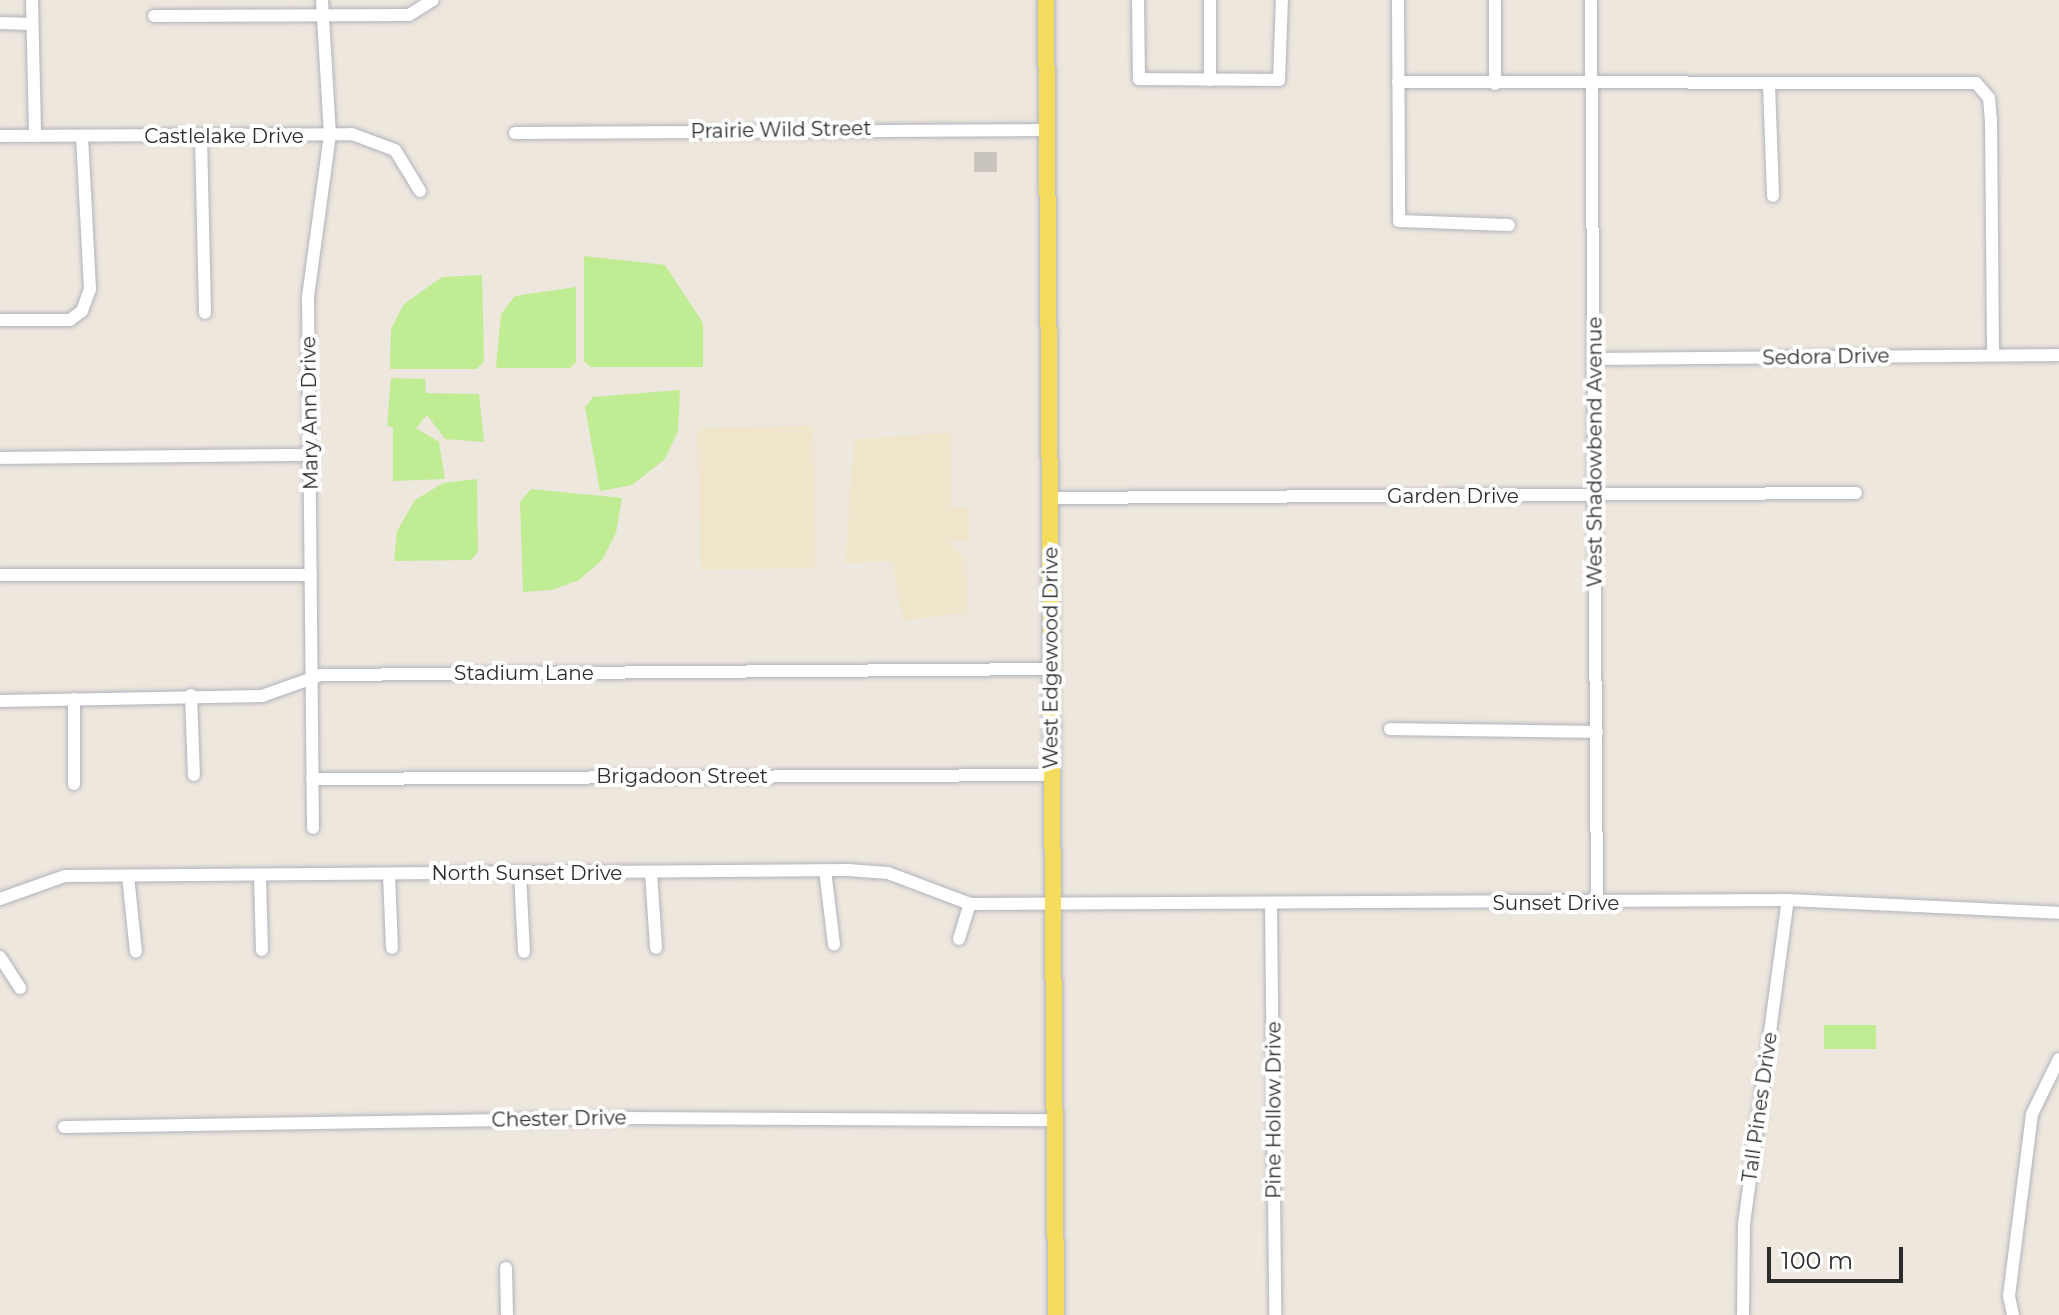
<!DOCTYPE html>
<html>
<head>
<meta charset="utf-8">
<style>
  body { margin:0 }
  #map { position:relative; width:2059px; height:1315px; overflow:hidden; background:#ede7dd; font-family:Montserrat,sans-serif }
  div>[style] { position:absolute }
  [style*='--x'] { left:calc(var(--x)*1px); top:calc(var(--y)*1px); width:calc(var(--w)*1px); rotate:calc(var(--a)*1deg) }
  .education>* { inset:0; background:#efe6cc; transform-origin:0 0 }
  .pitch>* { inset:0; background:#c0ec94; transform-origin:0 0 }
  .building>* { inset:0; background:#c9c5bc; transform-origin:0 0 }
  .roads { filter:drop-shadow(0 0 2px #b1b2bf) drop-shadow(0 0 2px #b1b2bf) }
  .minor>* { height:12px; margin:-6px; padding:0 6px; transform-origin:6px; border-radius:6px; background:#fff }
  .major>* { height:16px; margin:-8px; padding:0 8px; transform-origin:8px; border-radius:8px; background:#f3db5c }
  span { translate:-50% -50%; white-space:nowrap; text-align:center; line-height:1.15; -webkit-text-stroke:8px #fff; paint-order:stroke }
  .street-label { font-size:20px; color:#2b2b2b }
  .scale { position:absolute; left:1767px; top:1247px; width:136px; height:36px; box-sizing:border-box; border:4px solid #2b2b2b; border-top:0; padding-left:10px; font-size:24px; line-height:28px; white-space:nowrap; color:#2b2b2b; -webkit-text-stroke:6px #fff; paint-order:stroke }
</style>
</head>
<body>
<div id="map">
  <div class="education">
    <i style="left:813px;top:426px;width:142px;height:115px;rotate:89deg"></i>
    <i style="clip-path:polygon(951px 433px,950px 507px,968px 508px,970px 541px,948px 541px,965px 557px,967px 612px,903px 621px,892px 561px,845px 564px,854px 439px)"></i>
  </div>
  <div class="pitch">
    <i style="clip-path:polygon(584px 256px,665px 265px,703px 323px,703px 367px,590px 367px,584px 361px)"></i>
    <i style="clip-path:polygon(482px 275px,484px 361px,477px 369px,390px 369px,391px 329px,404px 304px,442px 277px)"></i>
    <i style="clip-path:polygon(576px 287px,576px 362px,570px 368px,496px 368px,501px 314px,515px 296px)"></i>
    <i style="clip-path:polygon(391px 378px,425px 379px,426px 393px,479px 394px,484px 442px,445px 439px,427px 415px,416px 428px,439px 442px,445px 479px,393px 481px,393px 427px,387px 426px)"></i>
    <i style="clip-path:polygon(680px 390px,678px 431px,665px 459px,632px 485px,600px 491px,585px 407px,593px 397px)"></i>
    <i style="clip-path:polygon(477px 479px,478px 552px,471px 560px,394px 561px,397px 531px,415px 500px,443px 483px)"></i>
    <i style="clip-path:polygon(531px 489px,622px 498px,616px 533px,602px 560px,579px 580px,552px 590px,523px 592px,520px 502px)"></i>
    <i style="left:1824px;top:1025px;width:52px;height:24px"></i>
  </div>
  <div class="building">
    <i style="left:974px;top:152px;width:23px;height:20px"></i>
  </div>
  <div class="roads">
    <div class="minor">
      <i style="--x:32;--y:0;--w:136;--a:88.7"></i>
      <i style="--x:1138;--y:0;--w:79;--a:89.3"></i>
      <i style="--x:1139;--y:79;--w:140;--a:0.4"></i>
      <i style="--x:1279;--y:80;--w:80;--a:-87.9"></i>
      <i style="--x:1398;--y:0;--w:221;--a:89.7"></i>
      <i style="--x:1399;--y:221;--w:110;--a:2.1"></i>
      <i style="--x:1495;--y:0;--w:84;--a:90"></i>
      <i style="--x:1591;--y:0;--w:903;--a:89.62"></i>
      <i style="--x:154;--y:16;--w:255;--a:-0.2"></i>
      <i style="--x:409;--y:15;--w:28;--a:-32"></i>
      <i style="--x:0;--y:23;--w:32;--a:2"></i>
      <i style="--x:1210;--y:80;--w:80;--a:-90"></i>
      <i style="--x:1398;--y:82;--w:578;--a:0.1"></i>
      <i style="--x:1976;--y:83;--w:20;--a:49"></i>
      <i style="--x:1989;--y:98;--w:21;--a:85"></i>
      <i style="--x:1991;--y:119;--w:236;--a:89.5"></i>
      <i style="--x:1769;--y:85;--w:111;--a:87.9"></i>
      <i style="--x:515;--y:133;--w:532;--a:-0.32"></i>
      <i style="--x:0;--y:136;--w:352;--a:-0.3"></i>
      <i style="--x:352;--y:134;--w:46;--a:20.4"></i>
      <i style="--x:395;--y:150;--w:48;--a:58.6"></i>
      <i style="--x:201;--y:136;--w:177;--a:88.7"></i>
      <i style="--x:0;--y:320;--w:70;--a:0"></i>
      <i style="--x:70;--y:320;--w:15;--a:-37"></i>
      <i style="--x:82;--y:311;--w:23;--a:-70"></i>
      <i style="--x:90;--y:289;--w:153;--a:-93"></i>
      <i style="--x:1594;--y:359;--w:465;--a:-0.5"></i>
      <i style="--x:0;--y:458;--w:310;--a:-0.6"></i>
      <i style="--x:1050;--y:498;--w:806;--a:-0.36"></i>
      <i style="--x:0;--y:575;--w:311;--a:0"></i>
      <i style="--x:191;--y:695;--w:80;--a:87.9"></i>
      <i style="--x:0;--y:701;--w:262;--a:-1.1"></i>
      <i style="--x:262;--y:696;--w:63;--a:-19.6"></i>
      <i style="--x:321;--y:675;--w:730;--a:-0.47"></i>
      <i style="--x:1390;--y:729;--w:207;--a:0.8"></i>
      <i style="--x:312;--y:779;--w:739;--a:-0.31"></i>
      <i style="--x:74;--y:784;--w:85;--a:-90"></i>
      <i style="--x:313;--y:828;--w:531;--a:-90.54"></i>
      <i style="--x:308;--y:297;--w:163;--a:-82.3"></i>
      <i style="--x:330;--y:135;--w:135;--a:-93.4"></i>
      <i style="--x:825;--y:870;--w:75;--a:83.1"></i>
      <i style="--x:651;--y:872;--w:76;--a:86.2"></i>
      <i style="--x:520;--y:873;--w:79;--a:87.1"></i>
      <i style="--x:389;--y:874;--w:74;--a:87.7"></i>
      <i style="--x:260;--y:875;--w:75;--a:88.5"></i>
      <i style="--x:128;--y:876;--w:76;--a:84"></i>
      <i style="--x:0;--y:899;--w:69;--a:-19.5"></i>
      <i style="--x:65;--y:876;--w:783;--a:-0.44"></i>
      <i style="--x:848;--y:870;--w:40;--a:4.3"></i>
      <i style="--x:888;--y:873;--w:88;--a:20.7"></i>
      <i style="--x:970;--y:904;--w:818;--a:-0.28"></i>
      <i style="--x:1788;--y:900;--w:271;--a:2.7"></i>
      <i style="--x:1271;--y:905;--w:410;--a:89.4"></i>
      <i style="--x:959;--y:939;--w:37;--a:-73"></i>
      <i style="--x:0;--y:957;--w:37;--a:57"></i>
      <i style="--x:64;--y:1127;--w:558;--a:-0.92"></i>
      <i style="--x:622;--y:1118;--w:433;--a:0.3"></i>
      <i style="--x:506;--y:1268;--w:47;--a:88.8"></i>
      <i style="--x:1743;--y:1315;--w:91;--a:-89.4"></i>
      <i style="--x:1744;--y:1224;--w:327;--a:-82.3"></i>
      <i style="--x:2013;--y:1315;--w:19;--a:-102"></i>
      <i style="--x:2009;--y:1296;--w:183;--a:-82.8"></i>
      <i style="--x:2032;--y:1114;--w:61;--a:-63.9"></i>
    </div>
    <div class="major">
      <i style="--x:1046;--y:0;--w:1315;--a:89.56"></i>
    </div>
  </div>
  <div class="street-label">
    <span style="left:781px;top:130px;rotate:-1deg">Prairie Wild Street</span>
    <span style="left:224px;top:136px">Castlelake Drive</span>
    <span style="left:1826px;top:357px;rotate:-1deg">Sedora Drive</span>
    <span style="left:310px;top:413px;rotate:-91deg">Mary Ann Drive</span>
    <span style="left:1595px;top:452px;rotate:-90deg">West Shadowbend Avenue</span>
    <span style="left:1453px;top:496px">Garden Drive</span>
    <span style="left:1051px;top:658px;rotate:-90deg">West Edgewood Drive</span>
    <span style="left:524px;top:673px">Stadium Lane</span>
    <span style="left:682px;top:776px">Brigadoon Street</span>
    <span style="left:527px;top:873px">North Sunset Drive</span>
    <span style="left:1556px;top:903px">Sunset Drive</span>
    <span style="left:1760px;top:1107px;rotate:-82deg">Tall Pines Drive</span>
    <span style="left:1274px;top:1110px;rotate:-90deg">Pine Hollow Drive</span>
    <span style="left:559px;top:1119px;rotate:-1deg">Chester Drive</span>
  </div>
  <div class="scale">100 m</div>
</div>
</body>
</html>
